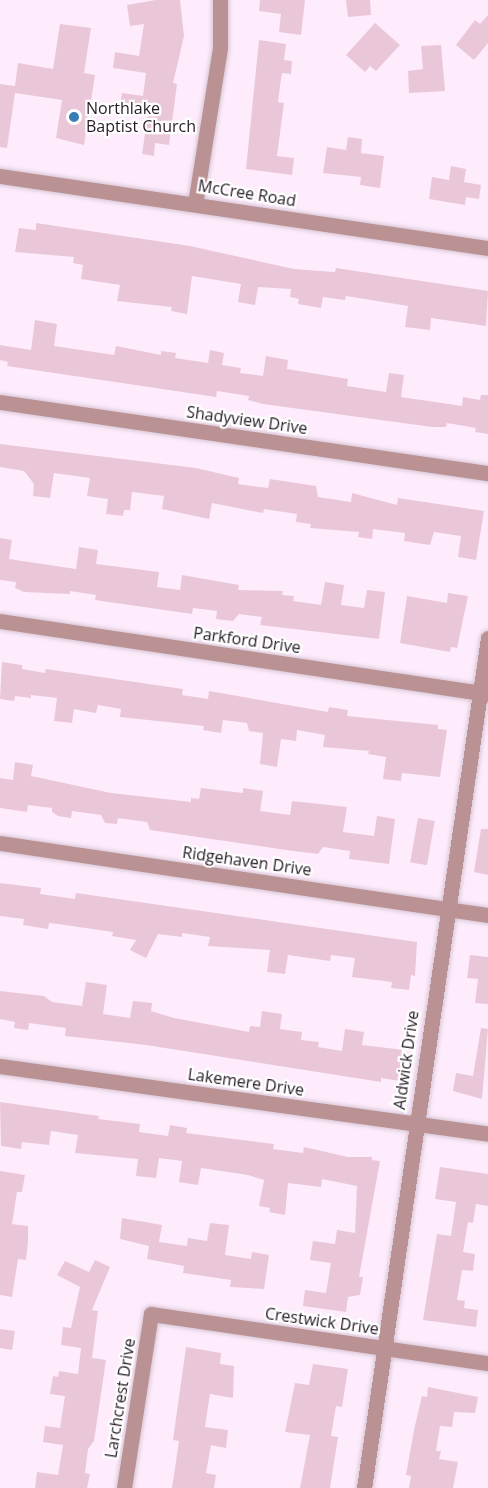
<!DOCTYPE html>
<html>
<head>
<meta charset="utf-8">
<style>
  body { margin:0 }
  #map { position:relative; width:488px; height:1488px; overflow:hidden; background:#feecfc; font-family:"Open Sans",sans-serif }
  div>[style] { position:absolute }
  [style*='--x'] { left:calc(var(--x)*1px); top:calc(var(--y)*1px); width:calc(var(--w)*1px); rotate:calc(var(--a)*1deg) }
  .building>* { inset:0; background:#eac7d8; transform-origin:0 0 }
  .roads { filter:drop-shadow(0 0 2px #d7c6d5) drop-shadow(0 0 2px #d7c6d5) }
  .minor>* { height:15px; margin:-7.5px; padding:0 7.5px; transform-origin:7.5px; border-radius:7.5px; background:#ba9294 }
  .tertiary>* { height:15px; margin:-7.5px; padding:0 7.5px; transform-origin:7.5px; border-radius:7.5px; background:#ba9294 }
  .dots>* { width:16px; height:16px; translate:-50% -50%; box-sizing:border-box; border:3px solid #fff; border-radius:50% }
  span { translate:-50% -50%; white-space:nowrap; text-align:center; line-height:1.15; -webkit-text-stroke:4.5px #fff; paint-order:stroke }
  .poi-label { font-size:16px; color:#261b25 }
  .left { translate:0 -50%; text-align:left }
  .street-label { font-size:16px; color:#261b25 }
</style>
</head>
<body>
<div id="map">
  <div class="building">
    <i style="clip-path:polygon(156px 0,180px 0,184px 36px,173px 83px,177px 84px,169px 145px,155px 143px,154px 156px,142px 154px,148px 114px,119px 109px,122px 93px,143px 96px,146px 73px,113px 68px,115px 52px,139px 56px,144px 24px,130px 26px,127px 5px)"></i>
    <i style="clip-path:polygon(260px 0,305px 0,301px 35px,279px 32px,281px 14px,259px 11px)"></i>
    <i style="clip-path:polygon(346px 0,370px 0,371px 15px,348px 17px)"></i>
    <i style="clip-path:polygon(488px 15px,488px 43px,474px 60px,456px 45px,475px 20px,480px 24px)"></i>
    <i style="clip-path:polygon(375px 23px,400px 45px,376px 71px,370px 66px,365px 72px,346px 55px)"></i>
    <i style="clip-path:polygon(60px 24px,91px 28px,84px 73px,95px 75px,84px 145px,56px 138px,62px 100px,15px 93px,7px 148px,0 147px,0 84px,15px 86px,18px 63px,53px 69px)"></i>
    <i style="clip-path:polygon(259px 40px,286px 44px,284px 60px,292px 61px,291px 74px,282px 73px,281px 79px,278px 102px,284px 103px,277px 156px,294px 158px,292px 175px,246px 169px)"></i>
    <i style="clip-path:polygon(441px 45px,445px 91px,409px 93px,408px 71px,423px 69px,421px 46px)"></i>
    <i style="clip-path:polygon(348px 137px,362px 139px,361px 153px,384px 156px,380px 188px,360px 185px,361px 177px,323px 173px,327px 147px,346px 150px)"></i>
    <i style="clip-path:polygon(451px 166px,466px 169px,464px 182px,481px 185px,479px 199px,466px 197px,465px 205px,429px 199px,432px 177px,449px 180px)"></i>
    <i style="clip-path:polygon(36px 223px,190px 246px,294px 269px,335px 272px,336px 268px,488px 291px,486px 326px,431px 318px,430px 330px,405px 327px,408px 306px,346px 296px,345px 300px,323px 297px,321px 308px,298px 304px,299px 299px,290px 297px,291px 289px,258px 287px,255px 305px,238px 302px,241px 284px,192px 276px,187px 314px,171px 311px,172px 307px,117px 301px,120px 285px,81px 279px,83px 265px,73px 263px,74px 257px,15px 252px,19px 228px,36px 230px)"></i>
    <i style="clip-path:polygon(35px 320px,57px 324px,54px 346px,114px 355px,116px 346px,161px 355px,161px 351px,176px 353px,175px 358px,208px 363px,210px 350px,224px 353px,222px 365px,241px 368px,240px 373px,263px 376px,266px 356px,288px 360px,287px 369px,348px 379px,347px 386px,386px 392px,389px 373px,404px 375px,401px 397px,462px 406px,463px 397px,480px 400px,481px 395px,488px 395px,488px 434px,475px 432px,476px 428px,447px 423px,446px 427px,432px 427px,263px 404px,248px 400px,249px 396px,217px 391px,216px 397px,7px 366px,8px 362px,0 360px,0 345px,31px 350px)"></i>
    <i style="clip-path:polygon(0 444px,196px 468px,239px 478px,238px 484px,268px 488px,270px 479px,283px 481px,316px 486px,318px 497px,351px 502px,352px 493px,397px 505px,398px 498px,484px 511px,476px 560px,458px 557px,461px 536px,434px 532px,430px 545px,404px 541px,405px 533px,373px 529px,372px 539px,358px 537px,359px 532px,310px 528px,311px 524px,296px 522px,297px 514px,264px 509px,263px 513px,212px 503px,209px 519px,162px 509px,164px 496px,132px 492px,130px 510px,124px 510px,123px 516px,106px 514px,108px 499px,87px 496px,90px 478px,54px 473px,50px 498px,33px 496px,34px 484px,24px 471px,0 467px)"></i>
    <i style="clip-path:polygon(0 538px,12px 540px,9px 559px,76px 569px,79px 547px,98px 550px,96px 564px,159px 572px,157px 587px,180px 590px,182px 575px,239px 585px,238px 590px,283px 591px,282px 595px,294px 596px,293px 601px,321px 605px,325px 582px,344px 585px,341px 605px,364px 608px,367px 590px,385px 592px,379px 639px,260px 625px,262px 617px,239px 614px,233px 621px,216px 619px,217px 611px,193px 608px,192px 614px,95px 600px,96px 595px,70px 591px,70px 594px,24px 592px,15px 588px,16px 582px,0 580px)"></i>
    <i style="clip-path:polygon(448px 593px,468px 596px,457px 648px,451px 647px,450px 652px,400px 643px,407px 596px,447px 603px)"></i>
    <i style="clip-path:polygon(2px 662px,22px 665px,22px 669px,45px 673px,46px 669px,183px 689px,182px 695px,208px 699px,209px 691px,328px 712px,329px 707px,348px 710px,347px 716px,438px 725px,438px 729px,447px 730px,440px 777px,402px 773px,401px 781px,383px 779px,386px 757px,368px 754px,369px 751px,323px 747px,325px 735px,297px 730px,296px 741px,281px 739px,277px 767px,260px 764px,263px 733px,249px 731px,247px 723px,223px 720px,221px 733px,203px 730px,204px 726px,120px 717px,121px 709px,98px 705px,96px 713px,74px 709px,72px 723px,54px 721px,57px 698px,31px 695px,31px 698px,15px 696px,14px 701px,0 699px)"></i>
    <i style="clip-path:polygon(15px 762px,33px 765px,31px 776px,111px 793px,191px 802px,191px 798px,199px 799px,201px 788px,243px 793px,243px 788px,263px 791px,260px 811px,290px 815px,292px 801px,347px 807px,343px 832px,374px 836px,377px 816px,395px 819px,389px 864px,349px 859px,350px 851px,323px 847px,318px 854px,286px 850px,150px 830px,147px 822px,118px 818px,117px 824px,105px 823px,101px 815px,72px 811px,71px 818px,58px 816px,52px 812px,52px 808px,28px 805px,27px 812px,0 808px,0 778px,13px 780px)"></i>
    <i style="left:418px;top:818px;width:17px;height:45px;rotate:10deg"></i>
    <i style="clip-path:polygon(481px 829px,488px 829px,488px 875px,474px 872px)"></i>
    <i style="clip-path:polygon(0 883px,41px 888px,40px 894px,75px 899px,76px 893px,417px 942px,415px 976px,411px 975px,409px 990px,391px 988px,392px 982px,352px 977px,355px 958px,331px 955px,330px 961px,288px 955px,285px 974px,267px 972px,270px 950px,208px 946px,210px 937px,182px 933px,182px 937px,158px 934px,146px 958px,130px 950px,136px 940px,112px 936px,113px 932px,58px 924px,49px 923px,48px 929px,23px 925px,24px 919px,0 916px)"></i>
    <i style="clip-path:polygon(470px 955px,488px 957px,488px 1004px,475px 1003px,478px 979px,467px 978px)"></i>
    <i style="clip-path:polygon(86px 982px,107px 985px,103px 1014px,130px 1018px,133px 1001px,152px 1003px,151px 1011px,174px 1018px,249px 1032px,250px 1026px,260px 1027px,262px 1011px,282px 1014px,280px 1029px,302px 1032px,301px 1040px,319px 1042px,318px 1047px,342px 1051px,345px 1029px,364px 1032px,362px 1045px,404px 1050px,400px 1081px,381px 1078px,381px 1082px,146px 1045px,65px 1036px,66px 1028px,29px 1023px,28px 1030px,14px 1028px,15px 1022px,0 1019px,0 991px,44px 996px,52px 1002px,82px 1006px)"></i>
    <i style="clip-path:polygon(481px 1028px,488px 1029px,482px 1099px,453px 1091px,456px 1073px,473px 1076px)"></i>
    <i style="clip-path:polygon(0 1102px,99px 1116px,98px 1119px,140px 1124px,139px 1132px,168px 1136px,170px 1125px,187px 1128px,186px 1133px,274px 1144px,273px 1149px,303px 1153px,304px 1147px,348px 1157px,372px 1157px,372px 1160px,380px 1161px,359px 1277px,363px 1277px,360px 1295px,348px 1297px,346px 1312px,303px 1306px,305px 1290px,326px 1293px,331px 1263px,310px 1260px,313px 1241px,335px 1244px,337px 1230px,355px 1233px,357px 1186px,322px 1179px,321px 1187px,288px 1183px,285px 1215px,269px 1212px,270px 1208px,259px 1206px,264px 1180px,248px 1175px,201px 1168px,198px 1185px,179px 1182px,182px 1161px,159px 1158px,156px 1178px,136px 1176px,138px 1159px,75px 1153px,78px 1135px,51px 1131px,49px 1145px,22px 1142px,21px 1149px,1px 1146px)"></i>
    <i style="clip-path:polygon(440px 1167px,488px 1174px,488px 1206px,476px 1204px,473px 1223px,468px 1222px,463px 1252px,475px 1254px,473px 1271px,462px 1270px,457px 1300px,465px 1301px,464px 1308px,478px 1310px,476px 1327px,423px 1320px,437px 1234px,451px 1236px,456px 1202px,435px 1199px)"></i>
    <i style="clip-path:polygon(0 1171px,25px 1175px,22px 1192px,17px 1192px,12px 1224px,28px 1226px,28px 1241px,26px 1260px,18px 1259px,12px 1297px,0 1295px)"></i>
    <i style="clip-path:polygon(122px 1218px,162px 1225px,159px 1242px,187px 1246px,188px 1238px,207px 1241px,210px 1223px,229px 1225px,225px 1255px,251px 1259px,252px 1252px,269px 1255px,264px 1289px,230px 1287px,231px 1280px,183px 1273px,184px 1266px,147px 1259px,149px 1246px,120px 1239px)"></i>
    <i style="clip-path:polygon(95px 1260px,110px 1267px,92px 1310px,98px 1311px,92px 1358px,106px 1360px,94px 1441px,88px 1449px,85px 1473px,90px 1474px,87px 1488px,35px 1488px,37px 1472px,58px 1475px,63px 1445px,43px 1442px,45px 1426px,60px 1428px,65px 1396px,50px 1394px,53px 1376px,58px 1377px,59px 1371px,78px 1374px,81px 1348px,61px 1345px,63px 1327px,71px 1328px,80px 1287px,57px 1275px,65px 1261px,89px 1272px)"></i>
    <i style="clip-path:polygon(0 1329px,15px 1331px,12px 1350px,0 1348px)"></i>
    <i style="clip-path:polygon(186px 1347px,221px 1353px,220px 1364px,234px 1366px,233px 1398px,210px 1394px,205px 1427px,228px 1430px,226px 1448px,211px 1445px,206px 1473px,216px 1475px,214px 1488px,172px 1488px,179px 1441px,173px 1440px)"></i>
    <i style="clip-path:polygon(313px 1364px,348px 1369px,342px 1407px,336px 1406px,331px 1436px,338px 1437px,330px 1488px,300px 1488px,310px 1435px,285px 1432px,295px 1383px,309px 1385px)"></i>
    <i style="clip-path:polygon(428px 1387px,478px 1397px,475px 1413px,454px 1412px,452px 1427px,440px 1426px,436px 1451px,441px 1451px,439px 1459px,458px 1462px,453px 1488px,409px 1488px,411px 1476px,406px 1475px,414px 1430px,422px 1396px,427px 1397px)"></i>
  </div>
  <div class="roads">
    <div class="minor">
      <i style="--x:195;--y:204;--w:158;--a:-80.9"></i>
      <i style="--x:220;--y:48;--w:48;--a:-90"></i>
      <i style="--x:0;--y:402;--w:493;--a:8.3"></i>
      <i style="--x:0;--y:621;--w:493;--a:8.5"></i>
      <i style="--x:0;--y:843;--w:493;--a:8.4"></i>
      <i style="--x:0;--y:1066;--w:493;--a:7.9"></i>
      <i style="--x:124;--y:1488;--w:176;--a:-81.2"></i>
      <i style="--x:151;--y:1314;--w:341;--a:8.3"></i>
      <i style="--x:364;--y:1488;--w:859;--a:-81.7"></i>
    </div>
    <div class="tertiary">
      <i style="--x:0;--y:176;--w:493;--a:8.4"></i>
    </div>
  </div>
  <div class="dots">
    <i style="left:74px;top:117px;background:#377fb3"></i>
  </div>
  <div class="poi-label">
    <span class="left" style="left:86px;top:117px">Northlake<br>Baptist Church</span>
  </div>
  <div class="street-label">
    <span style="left:247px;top:193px;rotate:9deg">McCree Road</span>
    <span style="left:247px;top:420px;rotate:8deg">Shadyview Drive</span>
    <span style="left:247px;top:640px;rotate:8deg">Parkford Drive</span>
    <span style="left:247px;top:861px;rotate:8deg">Ridgehaven Drive</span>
    <span style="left:406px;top:1060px;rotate:-82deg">Aldwick Drive</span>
    <span style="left:246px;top:1082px;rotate:8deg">Lakemere Drive</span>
    <span style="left:322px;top:1321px;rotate:8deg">Crestwick Drive</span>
    <span style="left:120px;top:1398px;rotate:-81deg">Larchcrest Drive</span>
  </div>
</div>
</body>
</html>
